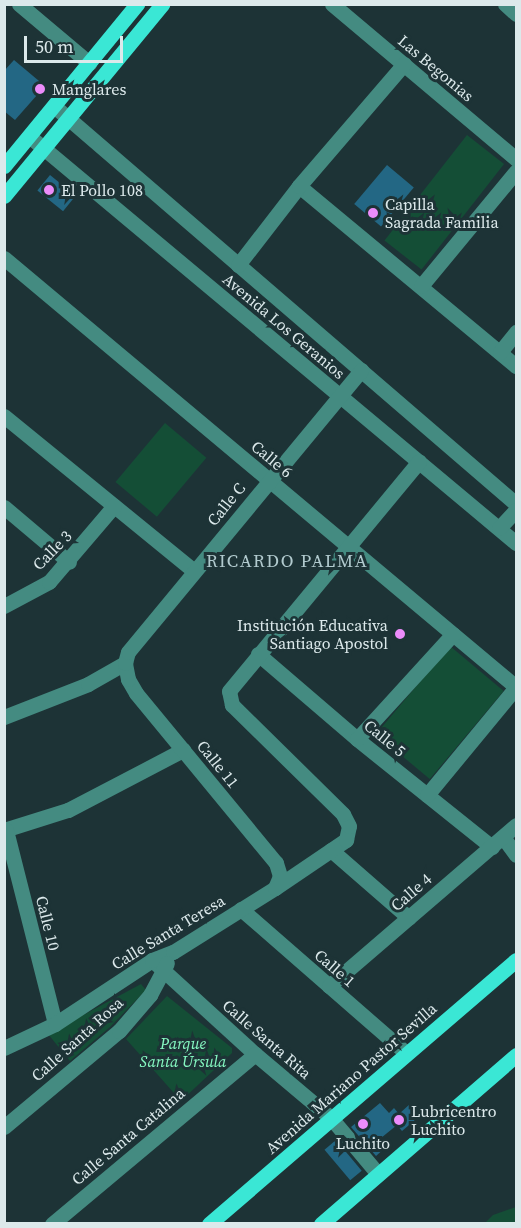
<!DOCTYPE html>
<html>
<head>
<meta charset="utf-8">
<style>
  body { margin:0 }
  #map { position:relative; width:521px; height:1228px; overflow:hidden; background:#1d3336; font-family:"Source Serif 4",serif }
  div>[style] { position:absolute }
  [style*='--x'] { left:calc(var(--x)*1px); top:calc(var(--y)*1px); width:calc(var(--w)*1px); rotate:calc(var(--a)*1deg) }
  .green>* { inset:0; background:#144e36; transform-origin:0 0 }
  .building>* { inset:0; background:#236784; transform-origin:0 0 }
  .minor>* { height:15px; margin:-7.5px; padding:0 7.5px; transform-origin:7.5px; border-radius:7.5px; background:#448b81 }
  .major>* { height:15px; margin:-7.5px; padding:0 7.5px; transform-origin:7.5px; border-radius:7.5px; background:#3ae7d5 }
  .dots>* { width:16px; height:16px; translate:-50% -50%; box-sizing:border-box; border:3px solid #1d3336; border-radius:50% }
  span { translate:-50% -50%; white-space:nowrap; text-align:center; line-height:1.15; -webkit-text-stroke:6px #1d3336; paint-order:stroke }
  .street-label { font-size:16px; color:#dce9eb }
  .poi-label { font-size:16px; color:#dce9eb }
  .left { translate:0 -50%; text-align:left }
  .right { translate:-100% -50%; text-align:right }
  .park-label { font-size:16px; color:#86f9c2; font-style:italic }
  .neighbourhood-label { font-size:18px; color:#b2cbcf; letter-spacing:1.5px }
  .frame { position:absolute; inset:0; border:6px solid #dce9eb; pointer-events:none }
  .scale { position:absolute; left:24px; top:36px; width:99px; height:27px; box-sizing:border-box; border:3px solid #dce9eb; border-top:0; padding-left:8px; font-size:18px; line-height:21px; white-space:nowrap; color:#dce9eb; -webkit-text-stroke:4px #1d3336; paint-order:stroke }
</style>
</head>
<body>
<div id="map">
  <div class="green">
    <i style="left:467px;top:135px;width:47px;height:134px;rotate:38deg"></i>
    <i style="left:165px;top:423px;width:54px;height:77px;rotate:40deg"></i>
    <i style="left:450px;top:646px;width:70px;height:115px;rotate:40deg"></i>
    <i style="clip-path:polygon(141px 984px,146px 990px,110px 1027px,70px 1061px,48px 1034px)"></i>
    <i style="clip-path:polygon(167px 996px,232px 1048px,232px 1053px,181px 1101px,126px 1039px)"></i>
    <i style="clip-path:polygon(516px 1207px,516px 1223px,485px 1223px,493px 1215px)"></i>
  </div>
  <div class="building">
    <i style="clip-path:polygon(14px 60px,45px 86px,15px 120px,4px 111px,4px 71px)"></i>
    <i style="left:387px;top:165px;width:35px;height:51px;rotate:40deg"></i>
    <i style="left:50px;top:175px;width:33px;height:20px;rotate:39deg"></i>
    <i style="clip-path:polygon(380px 1103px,389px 1113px,394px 1108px,399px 1114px,411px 1103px,421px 1115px,402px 1131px,397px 1125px,381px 1138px,387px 1146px,376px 1156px,351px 1127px)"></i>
    <i style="left:336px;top:1140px;width:40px;height:15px;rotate:50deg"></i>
  </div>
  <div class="minor">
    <i style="--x:19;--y:4;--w:92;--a:40.1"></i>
    <i style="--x:332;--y:4;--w:241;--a:40.1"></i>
    <i style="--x:505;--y:4;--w:15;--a:42"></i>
    <i style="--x:54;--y:106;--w:610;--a:40.74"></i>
    <i style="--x:29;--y:136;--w:635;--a:39.89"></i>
    <i style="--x:299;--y:186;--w:282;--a:39.7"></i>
    <i style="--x:4;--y:258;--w:668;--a:39.96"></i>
    <i style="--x:238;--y:265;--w:100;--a:-52.3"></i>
    <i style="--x:299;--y:186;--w:161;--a:-49.3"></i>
    <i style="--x:421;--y:286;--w:149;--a:-50.4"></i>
    <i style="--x:500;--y:352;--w:26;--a:-51"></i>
    <i style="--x:4;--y:416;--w:245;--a:39.2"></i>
    <i style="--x:4;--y:507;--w:85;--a:40.2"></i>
    <i style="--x:499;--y:528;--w:25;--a:-47"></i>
    <i style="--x:4;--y:606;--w:51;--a:-28.1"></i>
    <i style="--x:49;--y:582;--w:100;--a:-49.5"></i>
    <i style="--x:258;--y:654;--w:130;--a:40.6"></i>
    <i style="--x:357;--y:739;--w:173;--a:38.7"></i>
    <i style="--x:4;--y:717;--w:90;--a:-21.4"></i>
    <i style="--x:88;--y:684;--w:43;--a:-29.6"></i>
    <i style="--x:357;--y:739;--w:142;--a:-47.6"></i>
    <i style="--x:427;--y:795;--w:140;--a:-50.5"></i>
    <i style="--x:4;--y:830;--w:67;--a:-17.4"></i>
    <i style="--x:68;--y:810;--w:130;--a:-27.6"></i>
    <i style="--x:6;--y:830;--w:200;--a:75.8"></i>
    <i style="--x:503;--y:837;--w:22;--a:54"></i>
    <i style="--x:331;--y:850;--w:103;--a:41.1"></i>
    <i style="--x:275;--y:888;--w:13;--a:-67"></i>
    <i style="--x:280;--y:876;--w:14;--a:-107"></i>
    <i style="--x:276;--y:863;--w:220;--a:-129.5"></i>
    <i style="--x:136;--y:693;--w:16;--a:-120"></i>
    <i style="--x:128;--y:679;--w:16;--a:-101"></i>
    <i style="--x:125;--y:663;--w:11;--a:-75"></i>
    <i style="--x:128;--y:652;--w:366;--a:-50.4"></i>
    <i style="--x:241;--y:909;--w:219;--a:41.1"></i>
    <i style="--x:152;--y:960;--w:139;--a:42.4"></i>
    <i style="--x:255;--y:1054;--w:99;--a:40.1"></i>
    <i style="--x:331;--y:1118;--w:73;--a:50"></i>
    <i style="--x:329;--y:986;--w:247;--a:-40.7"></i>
    <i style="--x:4;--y:1048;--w:56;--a:-25.2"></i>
    <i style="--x:55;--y:1024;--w:116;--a:-33.4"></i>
    <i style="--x:152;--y:960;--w:22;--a:-21"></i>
    <i style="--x:173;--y:952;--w:120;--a:-32.1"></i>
    <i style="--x:275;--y:888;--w:86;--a:-34.1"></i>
    <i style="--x:346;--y:840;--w:14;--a:-78"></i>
    <i style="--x:349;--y:826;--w:13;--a:-117"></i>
    <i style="--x:343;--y:814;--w:156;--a:-135.5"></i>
    <i style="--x:232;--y:705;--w:14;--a:-102"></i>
    <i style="--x:229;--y:691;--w:298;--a:-50.4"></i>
    <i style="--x:4;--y:1127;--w:150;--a:-39.9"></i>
    <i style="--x:119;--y:1031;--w:48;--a:-49.3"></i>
    <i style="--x:150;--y:995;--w:36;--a:-62"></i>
    <i style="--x:52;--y:1224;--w:265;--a:-39.9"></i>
  </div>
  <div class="major">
    <i style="--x:4;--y:166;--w:210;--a:-50.6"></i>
    <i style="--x:4;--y:196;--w:249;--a:-50.5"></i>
    <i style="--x:209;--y:1224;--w:405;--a:-40.7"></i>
    <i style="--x:321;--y:1224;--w:258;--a:-40.9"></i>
  </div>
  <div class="dots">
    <i style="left:40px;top:89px;background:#ec8cfa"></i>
    <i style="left:49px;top:190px;background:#ec8cfa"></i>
    <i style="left:373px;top:213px;background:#ec8cfa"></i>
    <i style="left:400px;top:634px;background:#ec8cfa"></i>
    <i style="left:399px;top:1120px;background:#ec8cfa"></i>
    <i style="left:363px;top:1124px;background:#ec8cfa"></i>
  </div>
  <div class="street-label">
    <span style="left:436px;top:68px;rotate:40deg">Las Begonias</span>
    <span style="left:284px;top:326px;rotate:40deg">Avenida Los Geranios</span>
    <span style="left:272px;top:459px;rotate:40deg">Calle 6</span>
    <span style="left:226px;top:504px;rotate:-51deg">Calle C</span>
    <span style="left:52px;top:550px;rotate:-46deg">Calle 3</span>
    <span style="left:385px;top:738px;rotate:39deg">Calle 5</span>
    <span style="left:218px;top:764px;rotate:51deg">Calle 11</span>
    <span style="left:411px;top:892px;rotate:-41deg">Calle 4</span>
    <span style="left:48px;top:923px;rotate:76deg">Calle 10</span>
    <span style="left:168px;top:932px;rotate:-31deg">Calle Santa Teresa</span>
    <span style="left:335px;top:968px;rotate:41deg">Calle 1</span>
    <span style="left:77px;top:1039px;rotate:-42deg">Calle Santa Rosa</span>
    <span style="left:267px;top:1039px;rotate:41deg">Calle Santa Rita</span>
    <span style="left:351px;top:1078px;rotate:-41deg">Avenida Mariano Pastor Sevilla</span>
    <span style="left:128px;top:1136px;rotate:-40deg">Calle Santa Catalina</span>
  </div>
  <div class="poi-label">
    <span class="left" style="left:52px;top:89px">Manglares</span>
    <span class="left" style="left:61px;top:190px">El Pollo 108</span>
    <span class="left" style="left:385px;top:213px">Capilla<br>Sagrada Familia</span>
    <span class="right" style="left:388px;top:634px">Institución Educativa<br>Santiago Apostol</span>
    <span class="left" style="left:411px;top:1120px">Lubricentro<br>Luchito</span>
    <span style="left:363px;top:1143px">Luchito</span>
  </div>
  <div class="park-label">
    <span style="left:183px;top:1052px">Parque<br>Santa Úrsula</span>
  </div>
  <div class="neighbourhood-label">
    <span style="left:287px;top:561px">RICARDO PALMA</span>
  </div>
  <div class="frame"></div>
  <div class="scale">50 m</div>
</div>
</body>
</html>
